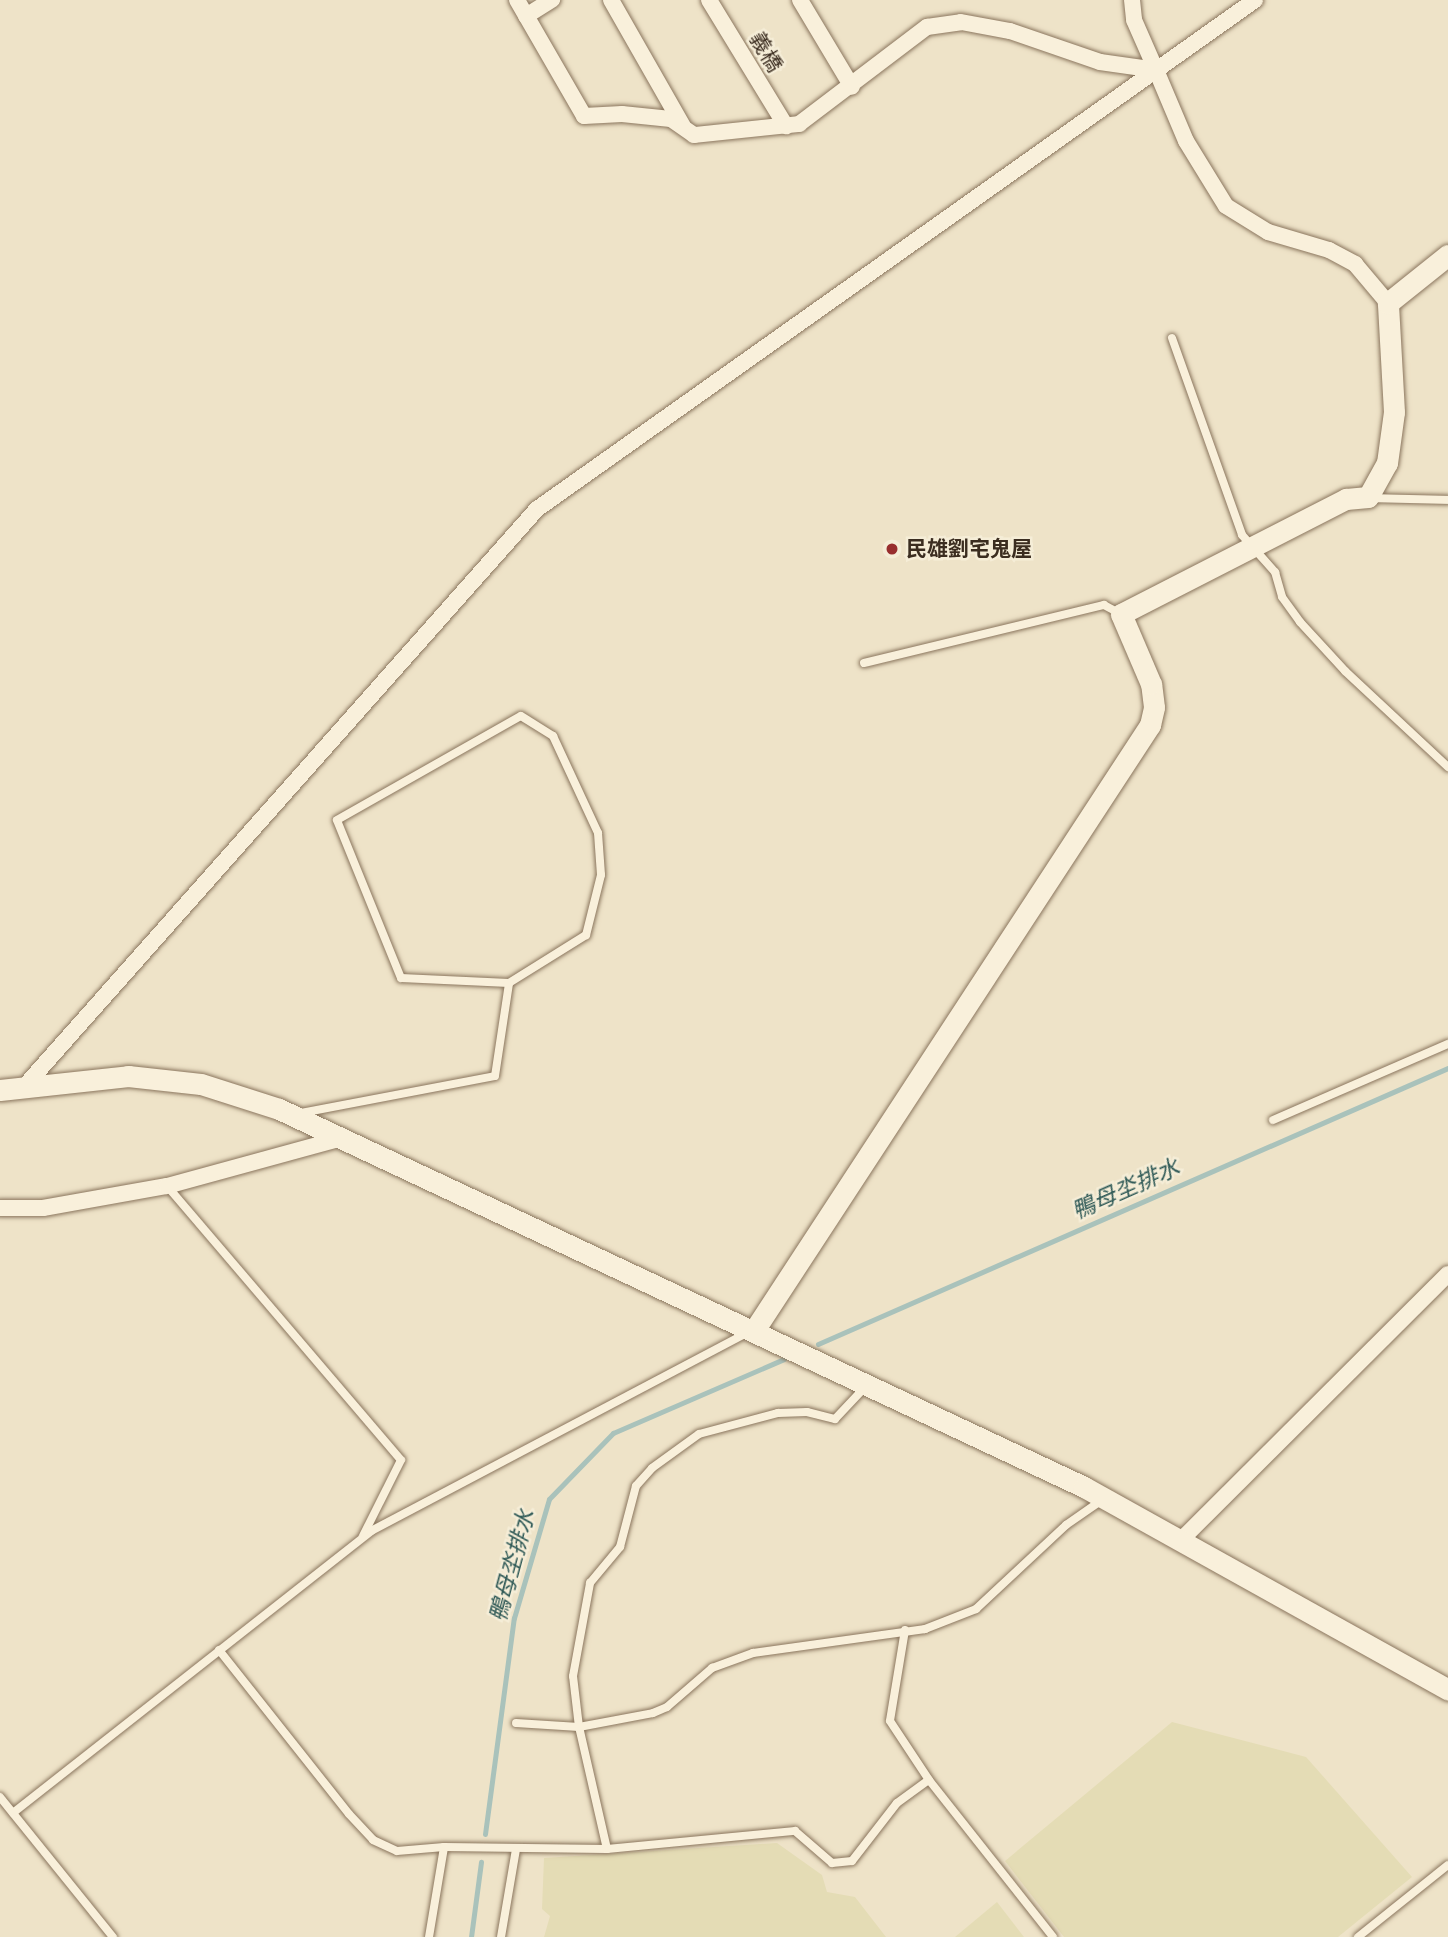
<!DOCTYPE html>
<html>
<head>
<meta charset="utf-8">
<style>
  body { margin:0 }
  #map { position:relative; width:1448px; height:1937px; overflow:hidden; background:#eee3c8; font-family:"Times New Roman","Noto Sans TC",serif }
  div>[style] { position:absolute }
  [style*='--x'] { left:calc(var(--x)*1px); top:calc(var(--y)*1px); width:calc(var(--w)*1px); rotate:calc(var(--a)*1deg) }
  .farmland>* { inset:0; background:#e4dcb5 }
  .stream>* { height:5px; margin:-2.5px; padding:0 2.5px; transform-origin:2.5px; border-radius:2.5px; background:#a9c2bb }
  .roads { filter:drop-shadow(0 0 2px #8a755d) drop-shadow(0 0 2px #8a755d) }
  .lane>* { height:8px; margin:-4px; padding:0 4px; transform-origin:4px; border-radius:4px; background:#f9f0db }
  .street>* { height:16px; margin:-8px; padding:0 8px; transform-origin:8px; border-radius:8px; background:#f9f0db }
  .secondary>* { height:21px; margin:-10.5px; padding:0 10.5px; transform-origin:10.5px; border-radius:10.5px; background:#f9f0db }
  .dots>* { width:19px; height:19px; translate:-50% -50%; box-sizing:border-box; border:4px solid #f5edd7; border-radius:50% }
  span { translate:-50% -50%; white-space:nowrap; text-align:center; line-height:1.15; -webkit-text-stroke:5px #f5edd7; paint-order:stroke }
  .street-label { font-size:21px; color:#3b2d20 }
  .poi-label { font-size:21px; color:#3b2d20; font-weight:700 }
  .left { translate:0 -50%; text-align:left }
  .water-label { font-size:23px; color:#305a57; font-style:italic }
</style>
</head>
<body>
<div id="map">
  <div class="farmland">
    <i style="clip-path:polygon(1172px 1722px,1306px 1757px,1412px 1877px,1338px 1937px,1064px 1937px,1005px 1861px)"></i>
    <i style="clip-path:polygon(777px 1843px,822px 1875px,827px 1892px,855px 1897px,886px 1937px,544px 1937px,550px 1916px,542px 1909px,544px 1858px)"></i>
    <i style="clip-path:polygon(997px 1902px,1024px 1937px,955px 1937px)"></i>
  </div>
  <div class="stream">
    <i style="--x:818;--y:1344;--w:688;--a:-23.66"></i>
    <i style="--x:485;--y:1834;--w:218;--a:-82.4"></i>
    <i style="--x:514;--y:1618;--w:124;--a:-73.6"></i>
    <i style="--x:549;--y:1499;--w:92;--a:-45.9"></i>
    <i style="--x:613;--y:1433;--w:186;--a:-23.4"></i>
    <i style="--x:471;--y:1937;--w:76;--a:-82.4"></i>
  </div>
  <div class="roads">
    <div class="lane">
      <i style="--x:1172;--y:338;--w:209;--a:70.4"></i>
      <i style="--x:1242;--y:535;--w:50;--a:48.3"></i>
      <i style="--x:1275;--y:572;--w:26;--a:74"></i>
      <i style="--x:1282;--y:597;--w:31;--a:54"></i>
      <i style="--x:1300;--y:622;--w:67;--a:47.4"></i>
      <i style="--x:1345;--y:671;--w:141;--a:43"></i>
      <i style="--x:1371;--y:498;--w:77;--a:1.5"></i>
      <i style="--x:864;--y:663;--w:247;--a:-13.6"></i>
      <i style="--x:1104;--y:605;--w:19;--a:28"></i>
      <i style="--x:301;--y:1113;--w:197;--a:-10.8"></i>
      <i style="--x:495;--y:1076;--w:94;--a:-81.4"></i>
      <i style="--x:509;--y:983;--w:108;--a:-177.3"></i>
      <i style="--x:401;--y:978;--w:170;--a:-112.1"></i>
      <i style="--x:337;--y:820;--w:211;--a:-29.5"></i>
      <i style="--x:521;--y:716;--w:38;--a:32"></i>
      <i style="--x:553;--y:736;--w:107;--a:65.1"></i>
      <i style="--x:598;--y:833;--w:42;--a:85.9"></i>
      <i style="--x:601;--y:875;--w:62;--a:104"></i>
      <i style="--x:586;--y:935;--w:91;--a:148.1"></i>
      <i style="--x:1273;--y:1120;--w:191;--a:-23.5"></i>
      <i style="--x:167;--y:1186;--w:360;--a:49.5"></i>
      <i style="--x:401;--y:1460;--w:85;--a:116.6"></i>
      <i style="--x:905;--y:1630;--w:92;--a:99.4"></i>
      <i style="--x:890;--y:1721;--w:71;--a:56.5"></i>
      <i style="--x:929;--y:1780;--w:200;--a:51.7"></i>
      <i style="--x:219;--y:1650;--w:209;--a:51.6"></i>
      <i style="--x:349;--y:1814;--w:35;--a:47"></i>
      <i style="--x:373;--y:1840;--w:26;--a:25"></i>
      <i style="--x:397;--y:1851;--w:47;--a:-4.9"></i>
      <i style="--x:444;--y:1847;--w:163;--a:0.7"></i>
      <i style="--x:607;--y:1849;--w:189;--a:-5.5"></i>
      <i style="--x:795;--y:1831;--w:49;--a:40.9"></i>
      <i style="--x:832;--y:1863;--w:20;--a:-6"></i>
      <i style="--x:852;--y:1861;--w:73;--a:-52.2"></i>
      <i style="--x:897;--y:1803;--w:39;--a:-36"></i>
      <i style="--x:516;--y:1723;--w:63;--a:3.6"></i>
      <i style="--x:579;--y:1727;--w:75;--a:-10.7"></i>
      <i style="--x:653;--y:1713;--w:15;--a:-23"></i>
      <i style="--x:667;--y:1707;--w:60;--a:-40.9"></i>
      <i style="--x:712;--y:1668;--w:44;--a:-20.1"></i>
      <i style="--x:753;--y:1653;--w:174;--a:-7.9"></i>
      <i style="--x:925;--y:1629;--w:55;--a:-21.4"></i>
      <i style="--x:976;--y:1609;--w:123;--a:-43"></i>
      <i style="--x:1066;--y:1525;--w:44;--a:-34.8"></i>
      <i style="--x:0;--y:1797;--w:180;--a:51.1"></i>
      <i style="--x:13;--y:1813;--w:456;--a:-38.2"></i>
      <i style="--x:371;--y:1531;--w:426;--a:-27.8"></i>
      <i style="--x:607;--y:1849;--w:125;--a:-102.9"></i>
      <i style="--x:579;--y:1727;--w:51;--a:-96.7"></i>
      <i style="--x:573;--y:1676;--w:95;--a:-79.6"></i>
      <i style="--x:590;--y:1583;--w:47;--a:-50.2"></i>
      <i style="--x:620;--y:1547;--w:63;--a:-75.3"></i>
      <i style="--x:636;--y:1486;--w:24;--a:-48"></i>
      <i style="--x:652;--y:1468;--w:58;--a:-35.9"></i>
      <i style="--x:699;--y:1434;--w:82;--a:-14.9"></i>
      <i style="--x:778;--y:1413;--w:29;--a:-2"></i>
      <i style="--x:807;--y:1412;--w:29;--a:14"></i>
      <i style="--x:835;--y:1419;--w:44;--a:-46.8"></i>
      <i style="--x:429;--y:1937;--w:91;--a:-80.5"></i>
      <i style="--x:501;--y:1937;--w:89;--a:-80.3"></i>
      <i style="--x:1358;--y:1937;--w:115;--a:-38.7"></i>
    </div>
    <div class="street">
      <i style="--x:517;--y:0;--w:134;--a:60"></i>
      <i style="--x:584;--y:116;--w:38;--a:-3"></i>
      <i style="--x:622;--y:114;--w:49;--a:5.8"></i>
      <i style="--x:671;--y:119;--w:28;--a:35"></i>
      <i style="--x:694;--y:135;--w:106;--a:-6"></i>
      <i style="--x:799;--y:124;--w:161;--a:-37.2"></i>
      <i style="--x:927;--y:27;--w:34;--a:-8"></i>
      <i style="--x:961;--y:22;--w:50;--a:10.4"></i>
      <i style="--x:1010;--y:31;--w:95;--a:19"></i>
      <i style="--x:1100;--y:62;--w:57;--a:8.1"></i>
      <i style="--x:1156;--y:70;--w:77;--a:67.1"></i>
      <i style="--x:1186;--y:141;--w:76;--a:58.4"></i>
      <i style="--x:1226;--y:206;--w:49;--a:31.8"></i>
      <i style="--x:1268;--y:232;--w:64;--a:16.4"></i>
      <i style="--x:1329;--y:250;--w:30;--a:28"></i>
      <i style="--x:1355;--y:264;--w:51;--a:49.8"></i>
      <i style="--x:611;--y:0;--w:145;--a:60.3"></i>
      <i style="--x:709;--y:0;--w:148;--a:58.6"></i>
      <i style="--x:800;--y:0;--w:101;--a:59.1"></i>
      <i style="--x:1132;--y:0;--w:20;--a:84"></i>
      <i style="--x:1134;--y:20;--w:55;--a:66.3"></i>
      <i style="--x:526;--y:16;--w:31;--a:-32"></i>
      <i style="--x:24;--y:1087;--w:773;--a:-48.41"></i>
      <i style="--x:537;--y:509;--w:880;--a:-35.33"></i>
      <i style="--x:0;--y:1208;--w:43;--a:0"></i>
      <i style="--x:43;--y:1208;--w:126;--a:-10.1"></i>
      <i style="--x:167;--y:1186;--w:181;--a:-15.3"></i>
      <i style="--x:1180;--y:1541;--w:378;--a:-44.9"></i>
    </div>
    <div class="secondary">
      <i style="--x:0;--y:1090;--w:129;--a:-6.2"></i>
      <i style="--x:128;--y:1076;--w:73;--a:6.3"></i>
      <i style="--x:201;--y:1084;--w:82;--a:17.8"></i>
      <i style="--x:279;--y:1109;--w:889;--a:25.15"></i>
      <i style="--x:1084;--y:1487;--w:417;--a:29.1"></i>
      <i style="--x:755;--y:1329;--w:722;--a:-56.82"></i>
      <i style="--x:1150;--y:725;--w:18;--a:-77"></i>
      <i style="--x:1154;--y:707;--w:23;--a:-97"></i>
      <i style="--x:1151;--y:684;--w:76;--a:-113.2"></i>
      <i style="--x:1121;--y:614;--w:253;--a:-27.1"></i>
      <i style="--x:1346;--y:499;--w:22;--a:-5"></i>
      <i style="--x:1368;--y:497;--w:39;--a:-61"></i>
      <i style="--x:1387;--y:463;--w:51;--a:-82.2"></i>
      <i style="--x:1394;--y:412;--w:109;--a:-93.2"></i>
      <i style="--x:1388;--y:303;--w:77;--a:-38.7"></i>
    </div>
  </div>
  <div class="dots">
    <i style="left:892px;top:549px;background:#982e2e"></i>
  </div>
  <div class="street-label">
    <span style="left:766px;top:52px;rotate:59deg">義橋</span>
  </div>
  <div class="poi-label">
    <span class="left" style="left:906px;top:549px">民雄劉宅鬼屋</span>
  </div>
  <div class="water-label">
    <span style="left:1126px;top:1190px;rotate:-24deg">鴨母坔排水</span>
    <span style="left:513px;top:1566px;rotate:-75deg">鴨母坔排水</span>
  </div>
</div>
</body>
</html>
